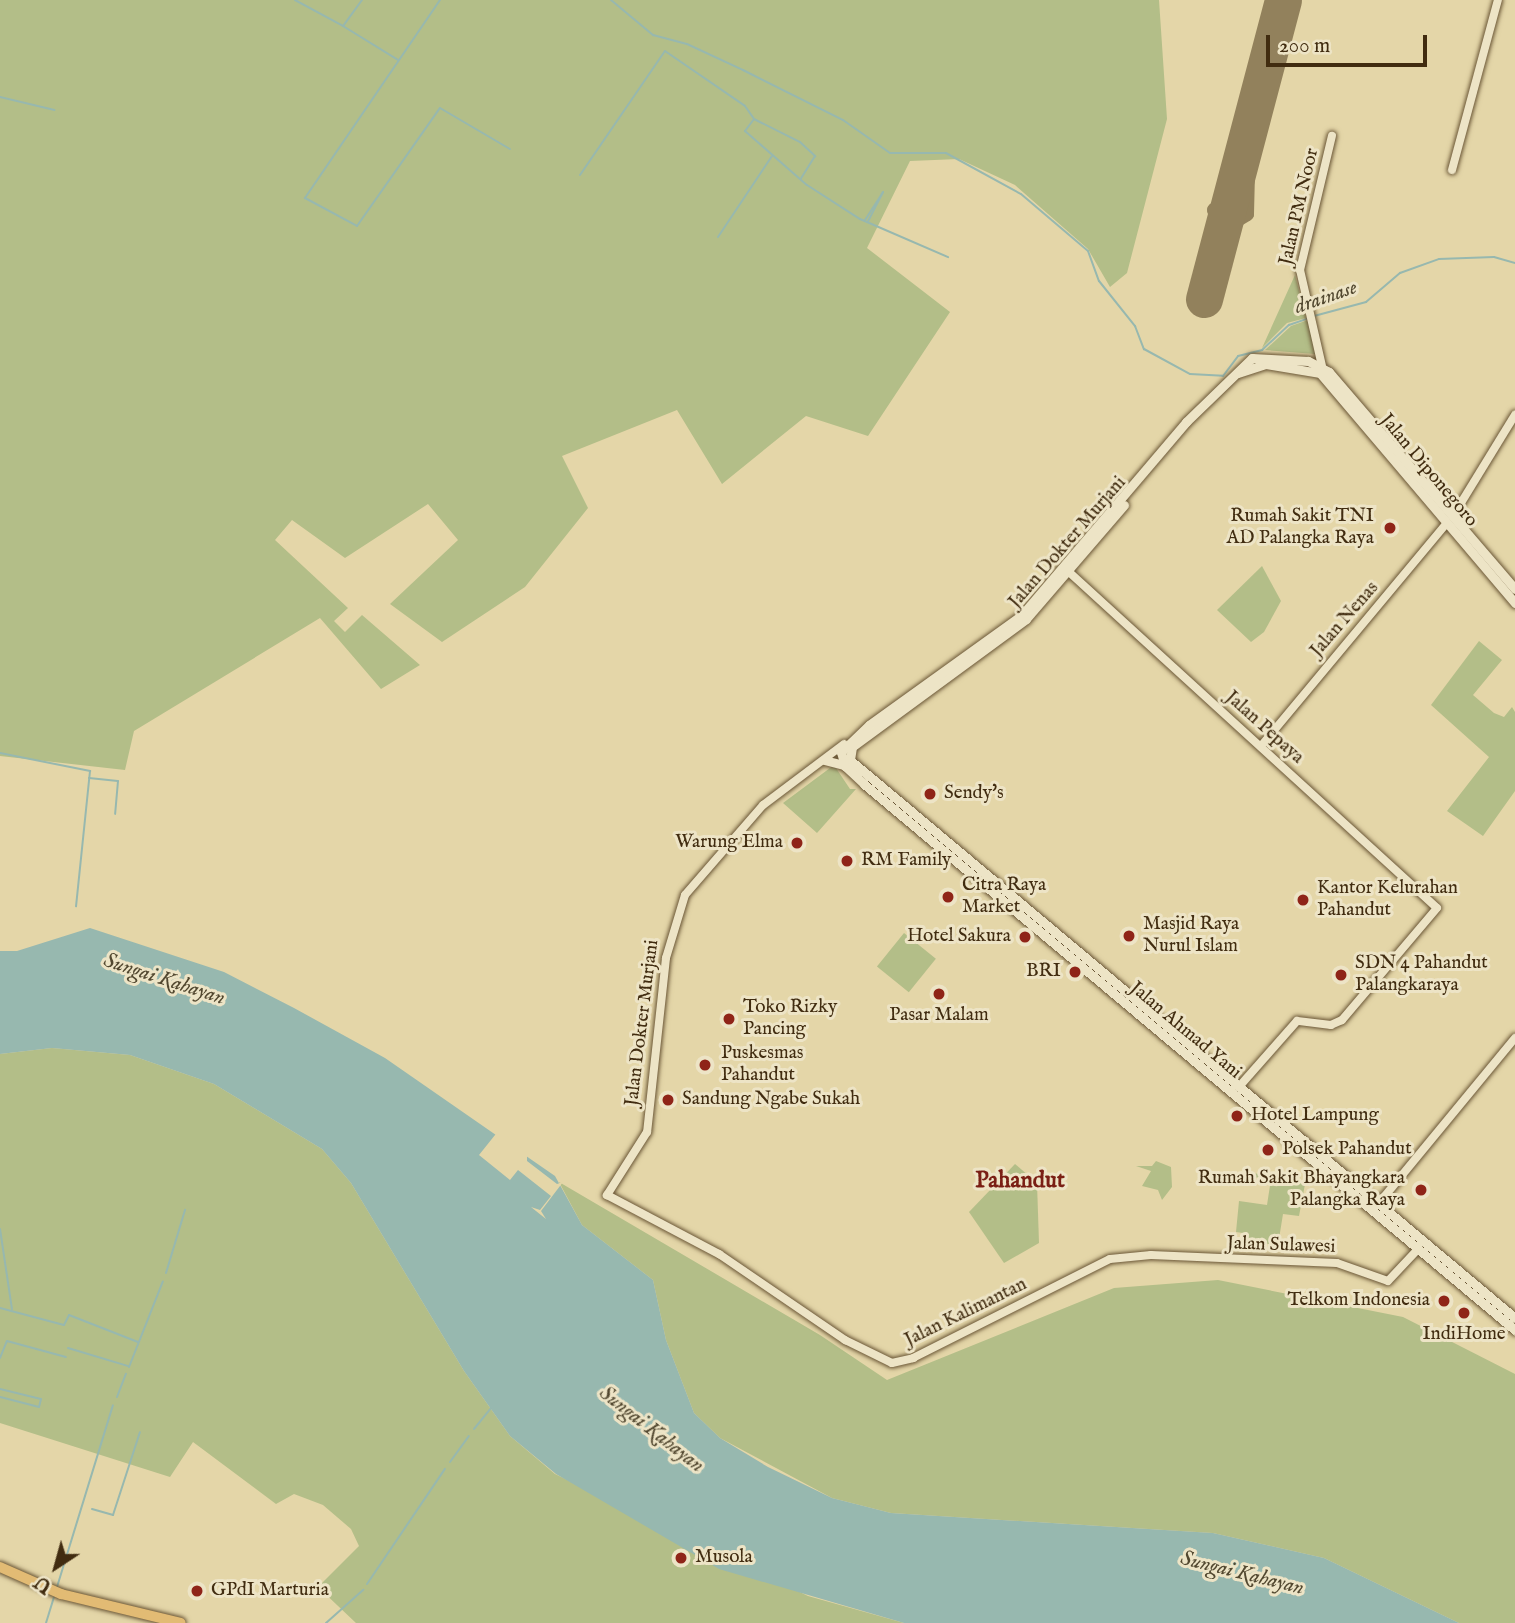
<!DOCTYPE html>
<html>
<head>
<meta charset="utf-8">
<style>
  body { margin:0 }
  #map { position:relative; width:1515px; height:1623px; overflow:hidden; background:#e4d6a8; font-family:"IM FELL English",serif }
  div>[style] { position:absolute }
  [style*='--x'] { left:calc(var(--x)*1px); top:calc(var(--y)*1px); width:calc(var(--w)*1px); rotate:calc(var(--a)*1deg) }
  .green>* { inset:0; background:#b3be88; transform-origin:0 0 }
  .water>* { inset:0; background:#97b8af }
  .pier>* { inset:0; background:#e4d6a8 }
  .stream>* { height:2px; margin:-1px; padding:0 1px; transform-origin:1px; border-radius:1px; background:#97b8af }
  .taxiway>* { height:14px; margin:-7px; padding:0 7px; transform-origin:7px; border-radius:7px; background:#92815c }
  .runway>* { height:37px; margin:-18.5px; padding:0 18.5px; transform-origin:18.5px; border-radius:18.5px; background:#92815c }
  .roads { filter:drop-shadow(0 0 2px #6a5636) drop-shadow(0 0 2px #6a5636) }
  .tertiary>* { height:8px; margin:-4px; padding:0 4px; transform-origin:4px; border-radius:4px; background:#ede4c6 }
  .secondary>* { height:9px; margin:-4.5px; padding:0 4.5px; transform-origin:4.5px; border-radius:4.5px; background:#ede4c6 }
  .trunk>* { height:10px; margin:-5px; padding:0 5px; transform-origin:5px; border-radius:5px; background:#e2bb74 }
  .dots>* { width:19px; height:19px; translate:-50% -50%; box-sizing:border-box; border:4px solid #ede4c6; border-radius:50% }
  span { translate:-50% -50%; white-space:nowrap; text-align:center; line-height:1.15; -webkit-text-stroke:6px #ede4c6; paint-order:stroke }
  .street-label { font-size:19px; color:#412c10 }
  .poi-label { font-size:19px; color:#412c10 }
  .right { translate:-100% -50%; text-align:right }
  .left { translate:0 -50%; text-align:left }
  .water-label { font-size:21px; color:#524830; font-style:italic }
  .quarter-label { font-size:23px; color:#7a1f14; font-weight:700 }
  .north { position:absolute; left:21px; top:1532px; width:70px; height:70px; -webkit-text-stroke:5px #ede4c6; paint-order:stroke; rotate:216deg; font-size:19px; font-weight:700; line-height:28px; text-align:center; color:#412c10 }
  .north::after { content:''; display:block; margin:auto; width:24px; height:32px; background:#412c10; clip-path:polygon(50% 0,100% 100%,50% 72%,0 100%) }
  .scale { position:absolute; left:1266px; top:35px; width:161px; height:32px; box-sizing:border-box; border:4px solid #412c10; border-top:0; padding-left:9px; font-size:21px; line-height:24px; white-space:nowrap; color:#412c10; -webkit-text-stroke:5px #ede4c6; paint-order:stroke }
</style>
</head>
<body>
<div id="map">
  <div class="green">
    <i style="clip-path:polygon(0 0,1159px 0,1167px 119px,1127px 273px,1110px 287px,1088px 249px,1015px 185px,959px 159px,910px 161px,867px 248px,950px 312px,868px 436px,806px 416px,722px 484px,677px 410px,562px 456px,588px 508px,525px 587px,442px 642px,390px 604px,458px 540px,428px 504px,345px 558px,292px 520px,275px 540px,348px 608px,334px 621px,345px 632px,362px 615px,420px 665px,381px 689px,320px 618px,134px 731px,125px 770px,0 756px)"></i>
    <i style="clip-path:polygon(1295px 275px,1306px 318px,1287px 323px,1262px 348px)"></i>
    <i style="clip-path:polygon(1308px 320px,1315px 354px,1265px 350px,1291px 326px)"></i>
    <i style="clip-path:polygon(1262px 566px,1281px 601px,1264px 632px,1251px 642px,1217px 610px)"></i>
    <i style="clip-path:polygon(1479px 641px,1502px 660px,1473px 695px,1494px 713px,1504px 717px,1512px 707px,1515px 712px,1515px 791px,1483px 836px,1447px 811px,1489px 757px,1431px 705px)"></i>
    <i style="clip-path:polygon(834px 765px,850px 789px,856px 789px,817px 833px,783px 803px)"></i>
    <i style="left:904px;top:933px;width:41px;height:43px;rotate:39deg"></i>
    <i style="clip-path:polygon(52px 1048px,130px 1055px,214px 1084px,322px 1149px,351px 1183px,464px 1371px,510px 1436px,555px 1474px,808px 1596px,904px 1623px,356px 1623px,318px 1587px,359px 1546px,351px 1529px,323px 1505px,294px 1494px,276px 1504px,193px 1442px,170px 1477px,0 1423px,0 1054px)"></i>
    <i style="clip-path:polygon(1156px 1161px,1171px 1167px,1172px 1187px,1162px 1200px,1158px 1190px,1142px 1186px,1151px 1171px,1136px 1166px,1152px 1166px)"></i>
    <i style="clip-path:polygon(1015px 1164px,1037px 1183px,1039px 1243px,1004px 1263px,969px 1212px)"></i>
    <i style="clip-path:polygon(1244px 1171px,1302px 1183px,1306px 1179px,1299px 1216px,1283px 1214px,1278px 1245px,1243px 1241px,1243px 1233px,1236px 1232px,1239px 1201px,1267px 1205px,1271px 1179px,1243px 1176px)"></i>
    <i style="clip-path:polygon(559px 1182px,820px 1335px,887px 1380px,1114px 1288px,1218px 1280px,1403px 1317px,1515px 1374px,1515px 1623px,1459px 1623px,1324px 1558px,1213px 1533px,891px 1513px,832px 1498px,720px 1438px,694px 1413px,666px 1340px,653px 1280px,582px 1225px)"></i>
  </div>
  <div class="water">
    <i style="clip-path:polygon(90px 928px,224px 972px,294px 1008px,385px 1058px,555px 1176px,582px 1225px,653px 1280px,666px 1340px,694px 1413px,720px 1438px,768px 1467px,832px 1498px,891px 1513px,1213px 1533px,1324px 1558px,1459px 1623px,904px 1623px,719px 1569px,556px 1474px,510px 1436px,464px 1371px,351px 1183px,322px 1149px,214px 1084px,130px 1055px,52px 1048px,0 1054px,0 951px,17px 951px)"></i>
  </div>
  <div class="pier">
    <i style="clip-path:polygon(499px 1130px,527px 1152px,527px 1161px,557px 1184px,563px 1182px,541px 1211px,546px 1219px,531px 1207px,540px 1210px,551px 1196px,518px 1170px,510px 1180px,479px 1155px)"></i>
  </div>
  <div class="stream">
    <i style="--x:295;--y:0;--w:55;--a:28.4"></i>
    <i style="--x:362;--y:0;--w:32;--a:126"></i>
    <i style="--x:343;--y:26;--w:65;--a:31.7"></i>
    <i style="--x:440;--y:0;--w:240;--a:124.3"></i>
    <i style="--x:305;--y:198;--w:59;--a:28.3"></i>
    <i style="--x:357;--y:226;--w:144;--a:-54.9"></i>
    <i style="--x:440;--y:108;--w:81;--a:30.4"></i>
    <i style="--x:611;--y:0;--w:55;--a:39.8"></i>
    <i style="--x:653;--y:35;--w:35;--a:15"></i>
    <i style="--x:687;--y:44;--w:62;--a:24.9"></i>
    <i style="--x:743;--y:70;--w:112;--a:26.6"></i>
    <i style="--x:843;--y:120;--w:57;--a:35.1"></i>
    <i style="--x:890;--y:153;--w:56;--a:0"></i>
    <i style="--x:946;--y:153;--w:85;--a:28.7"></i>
    <i style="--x:1021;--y:194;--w:88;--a:40.4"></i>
    <i style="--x:1088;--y:251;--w:32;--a:70"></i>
    <i style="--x:1099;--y:281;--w:58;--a:51.3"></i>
    <i style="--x:1135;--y:326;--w:25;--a:69"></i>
    <i style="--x:1144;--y:349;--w:52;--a:28.5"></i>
    <i style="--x:1190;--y:374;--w:33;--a:3"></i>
    <i style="--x:1223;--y:376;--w:25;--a:-53"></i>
    <i style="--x:1238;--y:356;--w:25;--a:-14"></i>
    <i style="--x:1262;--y:350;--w:37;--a:-43"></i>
    <i style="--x:1289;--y:325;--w:21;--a:-19"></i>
    <i style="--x:665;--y:51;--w:97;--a:34.5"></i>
    <i style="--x:745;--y:106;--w:16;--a:55"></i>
    <i style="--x:754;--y:119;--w:15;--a:127"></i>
    <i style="--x:745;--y:131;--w:82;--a:41.1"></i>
    <i style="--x:807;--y:185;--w:63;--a:32.7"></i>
    <i style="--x:860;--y:219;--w:96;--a:23.4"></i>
    <i style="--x:0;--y:97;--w:56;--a:13.5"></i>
    <i style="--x:754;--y:119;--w:51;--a:26.6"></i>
    <i style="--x:800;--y:142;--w:21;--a:43"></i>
    <i style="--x:815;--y:156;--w:26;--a:122"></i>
    <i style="--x:580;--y:175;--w:150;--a:-55.6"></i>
    <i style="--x:865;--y:220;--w:33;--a:-57"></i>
    <i style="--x:883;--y:192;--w:33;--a:117"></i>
    <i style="--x:718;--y:237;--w:97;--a:-56.3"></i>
    <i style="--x:1314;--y:316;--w:54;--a:-15.1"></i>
    <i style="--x:1366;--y:302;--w:45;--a:-40.5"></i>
    <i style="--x:1400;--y:273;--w:41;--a:-19.7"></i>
    <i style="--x:1439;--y:259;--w:55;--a:-2.1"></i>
    <i style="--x:1494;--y:257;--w:22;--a:16"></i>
    <i style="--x:0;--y:753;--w:92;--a:11.3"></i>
    <i style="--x:90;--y:771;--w:136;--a:95.9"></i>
    <i style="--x:89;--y:778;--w:29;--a:6"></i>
    <i style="--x:118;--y:781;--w:33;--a:95"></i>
    <i style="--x:0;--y:1229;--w:81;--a:81.5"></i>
    <i style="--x:166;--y:1273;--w:66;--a:-73.2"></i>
    <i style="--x:0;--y:1308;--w:66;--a:14.9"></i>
    <i style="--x:64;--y:1325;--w:11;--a:-63"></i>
    <i style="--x:69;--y:1315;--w:74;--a:21.4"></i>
    <i style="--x:68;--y:1348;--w:63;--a:16.7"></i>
    <i style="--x:0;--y:1358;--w:18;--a:-68"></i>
    <i style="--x:7;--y:1341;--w:61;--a:15.2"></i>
    <i style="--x:129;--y:1367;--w:92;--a:-68.4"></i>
    <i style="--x:0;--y:1389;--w:42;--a:13.7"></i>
    <i style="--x:41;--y:1399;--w:8;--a:104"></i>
    <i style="--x:39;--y:1407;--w:40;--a:-165.6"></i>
    <i style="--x:117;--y:1397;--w:25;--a:-69"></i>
    <i style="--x:474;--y:1429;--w:26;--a:-51"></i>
    <i style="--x:450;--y:1462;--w:32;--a:-54"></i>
    <i style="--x:92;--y:1509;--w:22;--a:16"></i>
    <i style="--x:113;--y:1515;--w:87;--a:-72"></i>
    <i style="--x:367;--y:1584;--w:139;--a:-55.9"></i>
    <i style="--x:57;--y:1587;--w:190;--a:-72.9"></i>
    <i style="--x:46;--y:1623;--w:27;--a:-73"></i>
    <i style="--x:326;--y:1623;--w:50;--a:-41.7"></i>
  </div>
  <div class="taxiway">
    <i style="--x:1232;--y:194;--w:24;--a:138"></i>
    <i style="--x:1214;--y:210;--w:10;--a:73"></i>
    <i style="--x:1217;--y:220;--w:13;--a:23"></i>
    <i style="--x:1229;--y:225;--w:21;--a:-31"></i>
    <i style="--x:1247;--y:214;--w:84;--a:-88.6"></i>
  </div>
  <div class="runway">
    <i style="--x:1204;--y:299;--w:309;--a:-75.2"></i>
  </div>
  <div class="roads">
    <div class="tertiary">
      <i style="--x:1452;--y:170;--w:176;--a:-74.9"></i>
      <i style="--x:1322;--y:366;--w:98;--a:-102.9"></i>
      <i style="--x:1300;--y:270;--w:138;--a:-76.6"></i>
      <i style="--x:1453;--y:516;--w:119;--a:-58.5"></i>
      <i style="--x:1069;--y:572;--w:498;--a:42.4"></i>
      <i style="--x:1437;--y:908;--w:147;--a:130.3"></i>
      <i style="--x:1342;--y:1020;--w:12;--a:156"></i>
      <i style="--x:1331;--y:1025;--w:34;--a:-173"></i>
      <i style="--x:1297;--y:1021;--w:89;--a:131.4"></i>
      <i style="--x:844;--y:744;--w:101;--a:143"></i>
      <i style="--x:763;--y:805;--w:119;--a:130.9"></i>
      <i style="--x:685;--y:895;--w:66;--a:106.8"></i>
      <i style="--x:666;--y:958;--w:175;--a:96.2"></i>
      <i style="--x:647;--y:1132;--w:75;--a:122.4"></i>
      <i style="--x:607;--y:1195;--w:127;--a:27.8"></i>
      <i style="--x:719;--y:1254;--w:153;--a:34.3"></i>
      <i style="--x:845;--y:1340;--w:52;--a:26.1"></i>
      <i style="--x:892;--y:1363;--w:22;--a:-13"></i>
      <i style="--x:913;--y:1358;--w:220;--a:-26.7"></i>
      <i style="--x:1110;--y:1259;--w:41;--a:-5.6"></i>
      <i style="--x:1151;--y:1255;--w:186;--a:2.5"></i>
      <i style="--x:1337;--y:1263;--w:54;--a:19.4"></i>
      <i style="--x:1388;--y:1281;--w:45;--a:-46.8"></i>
      <i style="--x:1261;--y:746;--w:290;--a:-50.2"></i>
      <i style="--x:1379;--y:1203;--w:214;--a:-50.5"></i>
    </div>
    <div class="secondary">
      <i style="--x:1238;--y:373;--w:29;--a:-18"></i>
      <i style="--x:1266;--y:364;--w:55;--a:9.5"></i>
      <i style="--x:1320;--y:373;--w:302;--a:49.7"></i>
      <i style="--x:1124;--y:505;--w:150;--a:130.7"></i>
      <i style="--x:1026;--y:619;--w:216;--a:143.7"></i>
      <i style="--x:852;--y:747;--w:13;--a:99"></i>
      <i style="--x:850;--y:760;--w:868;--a:40"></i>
      <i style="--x:1515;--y:589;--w:286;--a:-130.6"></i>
      <i style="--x:1329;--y:372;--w:24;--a:-152"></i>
      <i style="--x:1308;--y:361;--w:56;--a:-176.9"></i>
      <i style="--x:1252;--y:358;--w:92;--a:135.9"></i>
      <i style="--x:1186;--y:422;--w:253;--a:130.4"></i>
      <i style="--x:1022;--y:615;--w:188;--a:144.3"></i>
      <i style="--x:869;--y:725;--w:39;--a:136"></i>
      <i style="--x:841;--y:752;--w:15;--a:74"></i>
      <i style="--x:845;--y:766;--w:26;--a:43"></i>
      <i style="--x:864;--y:784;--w:850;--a:39.99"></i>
      <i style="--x:824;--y:760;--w:21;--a:14"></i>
    </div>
    <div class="trunk">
      <i style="--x:0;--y:1567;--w:67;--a:23.9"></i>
      <i style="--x:61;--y:1594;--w:123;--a:13.6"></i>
    </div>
  </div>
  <div class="dots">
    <i style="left:1390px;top:528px;background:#8f2418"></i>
    <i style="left:930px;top:794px;background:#8f2418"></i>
    <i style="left:797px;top:843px;background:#8f2418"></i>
    <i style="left:847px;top:861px;background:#8f2418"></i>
    <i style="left:948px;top:897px;background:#8f2418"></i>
    <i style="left:1303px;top:900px;background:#8f2418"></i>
    <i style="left:1129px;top:936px;background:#8f2418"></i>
    <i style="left:1025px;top:937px;background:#8f2418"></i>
    <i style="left:1075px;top:972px;background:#8f2418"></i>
    <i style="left:1341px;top:975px;background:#8f2418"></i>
    <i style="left:939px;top:994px;background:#8f2418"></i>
    <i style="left:729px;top:1019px;background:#8f2418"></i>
    <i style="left:705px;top:1065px;background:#8f2418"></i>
    <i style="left:668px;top:1100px;background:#8f2418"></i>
    <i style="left:1237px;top:1116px;background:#8f2418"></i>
    <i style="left:1268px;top:1150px;background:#8f2418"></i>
    <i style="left:1421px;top:1190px;background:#8f2418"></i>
    <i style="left:1444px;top:1301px;background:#8f2418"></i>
    <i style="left:1464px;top:1313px;background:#8f2418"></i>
    <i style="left:681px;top:1558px;background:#8f2418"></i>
    <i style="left:197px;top:1591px;background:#8f2418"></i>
  </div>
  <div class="street-label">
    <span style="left:1300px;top:207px;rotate:-77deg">Jalan PM Noor</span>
    <span style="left:1428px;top:471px;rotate:50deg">Jalan Diponegoro</span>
    <span style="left:1068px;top:543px;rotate:-49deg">Jalan Dokter Murjani</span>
    <span style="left:1345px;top:620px;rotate:-49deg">Jalan Nenas</span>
    <span style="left:1264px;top:728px;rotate:42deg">Jalan Pepaya</span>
    <span style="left:643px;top:1023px;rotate:-83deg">Jalan Dokter Murjani</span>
    <span style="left:1185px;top:1031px;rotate:40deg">Jalan Ahmad Yani</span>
    <span style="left:1281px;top:1246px;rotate:2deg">Jalan Sulawesi</span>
    <span style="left:966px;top:1313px;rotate:-26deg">Jalan Kalimantan</span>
  </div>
  <div class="poi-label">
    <span class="right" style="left:1374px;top:528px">Rumah Sakit TNI<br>AD Palangka Raya</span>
    <span class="left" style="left:944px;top:794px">Sendy's</span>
    <span class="right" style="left:783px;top:843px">Warung Elma</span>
    <span class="left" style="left:861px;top:861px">RM Family</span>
    <span class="left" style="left:962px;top:897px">Citra Raya<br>Market</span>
    <span class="left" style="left:1317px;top:900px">Kantor Kelurahan<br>Pahandut</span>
    <span class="left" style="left:1143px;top:936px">Masjid Raya<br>Nurul Islam</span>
    <span class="right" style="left:1011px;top:937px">Hotel Sakura</span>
    <span class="left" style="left:1355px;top:975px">SDN 4 Pahandut<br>Palangkaraya</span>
    <span class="right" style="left:1061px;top:972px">BRI</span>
    <span class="left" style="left:743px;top:1019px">Toko Rizky<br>Pancing</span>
    <span style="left:939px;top:1016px">Pasar Malam</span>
    <span class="left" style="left:721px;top:1065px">Puskesmas<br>Pahandut</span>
    <span class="left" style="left:682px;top:1100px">Sandung Ngabe Sukah</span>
    <span class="left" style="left:1251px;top:1116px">Hotel Lampung</span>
    <span class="left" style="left:1282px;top:1150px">Polsek Pahandut</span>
    <span class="right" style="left:1405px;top:1190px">Rumah Sakit Bhayangkara<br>Palangka Raya</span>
    <span class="right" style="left:1430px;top:1301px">Telkom Indonesia</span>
    <span style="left:1464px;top:1335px">IndiHome</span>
    <span class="left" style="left:695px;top:1558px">Musola</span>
    <span class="left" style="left:211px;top:1591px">GPdI Marturia</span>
  </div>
  <div class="water-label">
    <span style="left:1326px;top:298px;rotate:-19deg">drainase</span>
    <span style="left:164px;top:980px;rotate:18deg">Sungai Kahayan</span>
    <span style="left:651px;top:1430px;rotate:38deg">Sungai Kahayan</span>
    <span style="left:1242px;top:1574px;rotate:14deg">Sungai Kahayan</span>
  </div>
  <div class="quarter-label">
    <span style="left:1020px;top:1181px">Pahandut</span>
  </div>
  <div class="north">U</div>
  <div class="scale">200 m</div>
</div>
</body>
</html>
